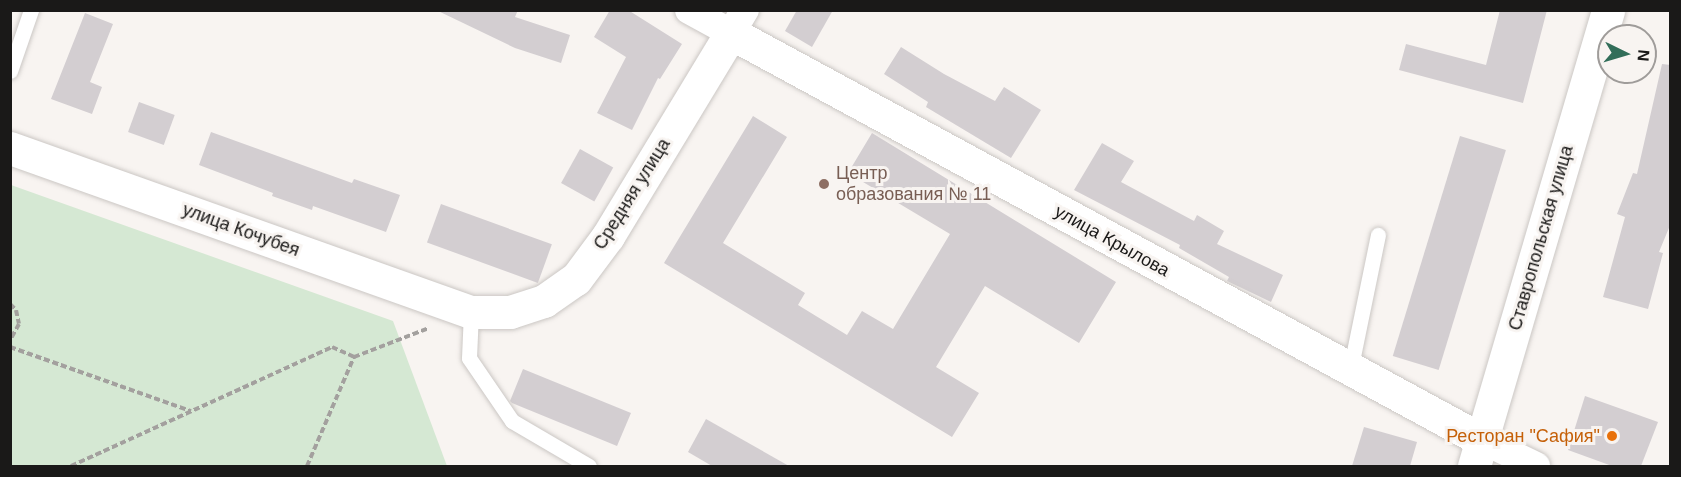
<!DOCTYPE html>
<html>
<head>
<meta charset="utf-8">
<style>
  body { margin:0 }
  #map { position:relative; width:1681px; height:477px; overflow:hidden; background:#f8f4f1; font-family:Helvetica,sans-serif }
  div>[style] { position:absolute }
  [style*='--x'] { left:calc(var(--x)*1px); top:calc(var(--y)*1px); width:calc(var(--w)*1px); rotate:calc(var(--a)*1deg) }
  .green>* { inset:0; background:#d5e8d3 }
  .building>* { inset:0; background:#d3ced1; transform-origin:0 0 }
  .path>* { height:4px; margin-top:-2px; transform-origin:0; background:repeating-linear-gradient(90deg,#a3a09e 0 6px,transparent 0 9px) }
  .roads { filter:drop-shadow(0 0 2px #cbc7c4) drop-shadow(0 0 2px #cbc7c4) }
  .lane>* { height:15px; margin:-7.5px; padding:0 7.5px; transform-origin:7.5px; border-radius:7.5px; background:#fff }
  .street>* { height:28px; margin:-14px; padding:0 14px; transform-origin:14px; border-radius:14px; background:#fff }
  .secondary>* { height:33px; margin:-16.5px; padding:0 16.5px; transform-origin:16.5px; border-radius:16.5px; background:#fff }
  .highway>* { height:33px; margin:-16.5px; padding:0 16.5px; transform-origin:16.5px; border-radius:16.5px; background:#fff }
  .dots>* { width:16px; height:16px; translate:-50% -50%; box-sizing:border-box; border:3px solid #f8f4f1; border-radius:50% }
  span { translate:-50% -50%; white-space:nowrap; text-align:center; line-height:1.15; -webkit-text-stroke:6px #f8f4f1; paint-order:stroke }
  .education-label { font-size:18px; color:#785e54 }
  .left { translate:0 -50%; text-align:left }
  .street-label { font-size:18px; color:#1a1918 }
  .food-label { font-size:18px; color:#c56008 }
  .right { translate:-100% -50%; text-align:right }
  .frame { position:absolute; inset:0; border:12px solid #1a1918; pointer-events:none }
  .north { position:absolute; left:1597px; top:24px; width:60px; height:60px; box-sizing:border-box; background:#f8f4f1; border:2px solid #9f9c9a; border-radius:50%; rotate:95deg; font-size:16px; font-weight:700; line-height:24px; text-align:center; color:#1a1918 }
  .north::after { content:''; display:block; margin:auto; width:21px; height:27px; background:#326e59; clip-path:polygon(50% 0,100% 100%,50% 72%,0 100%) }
</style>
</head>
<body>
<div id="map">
  <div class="green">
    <i style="clip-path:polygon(11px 185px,393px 321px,447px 466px,11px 466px)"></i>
  </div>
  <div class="building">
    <i style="clip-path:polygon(436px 10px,518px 10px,515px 17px,570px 35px,561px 63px,515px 48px)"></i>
    <i style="clip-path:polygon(610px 10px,628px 10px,682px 44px,660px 79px,658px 78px,632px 130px,597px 113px,626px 57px,594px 37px)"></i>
    <i style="clip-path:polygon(797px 10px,833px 10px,812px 47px,785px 31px)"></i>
    <i style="clip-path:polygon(1500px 10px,1547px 10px,1523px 103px,1399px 70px,1406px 44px,1486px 65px)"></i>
    <i style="clip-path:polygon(85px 13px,113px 24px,90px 82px,102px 87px,92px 114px,51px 99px)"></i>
    <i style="clip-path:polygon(901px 47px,944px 74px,995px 101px,1004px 87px,1041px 110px,1011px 158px,926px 107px,928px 102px,884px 74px)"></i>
    <i style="clip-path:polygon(1662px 64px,1671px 65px,1671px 223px,1659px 252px,1663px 253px,1648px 309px,1603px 297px,1625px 217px,1617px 214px,1633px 173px,1637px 174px)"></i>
    <i style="left:139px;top:102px;width:38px;height:32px;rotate:20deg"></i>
    <i style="clip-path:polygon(753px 116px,787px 137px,723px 243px,805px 293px,798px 305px,847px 335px,862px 311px,893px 329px,950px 234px,848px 173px,872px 133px,1116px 282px,1079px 343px,985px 286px,936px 367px,979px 393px,952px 437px,664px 263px)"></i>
    <i style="clip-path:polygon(211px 132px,352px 183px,354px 179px,400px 195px,386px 232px,313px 206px,312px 210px,272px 196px,273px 193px,199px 165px)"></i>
    <i style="left:1460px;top:136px;width:48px;height:230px;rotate:17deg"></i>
    <i style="clip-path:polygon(1102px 143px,1134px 161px,1121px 182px,1194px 221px,1197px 215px,1224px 231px,1217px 244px,1283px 275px,1271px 302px,1227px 281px,1229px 277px,1179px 248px,1180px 245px,1074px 190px)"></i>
    <i style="left:580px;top:149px;width:38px;height:39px;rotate:29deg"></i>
    <i style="left:441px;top:204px;width:118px;height:41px;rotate:20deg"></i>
    <i style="clip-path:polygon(523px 369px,631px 413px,617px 446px,512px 403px,510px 401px)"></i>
    <i style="clip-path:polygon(1585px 396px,1658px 422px,1641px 466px,1612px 466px,1568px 450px)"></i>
    <i style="clip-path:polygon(706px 419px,789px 466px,712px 466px,688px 452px)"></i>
    <i style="clip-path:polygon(1364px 427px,1417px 442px,1410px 466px,1352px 466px)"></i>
  </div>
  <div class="path">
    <i style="--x:10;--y:304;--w:8;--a:45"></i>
    <i style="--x:16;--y:310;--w:14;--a:78"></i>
    <i style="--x:19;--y:324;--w:18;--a:119"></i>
    <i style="--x:10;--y:347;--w:192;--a:19.5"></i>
    <i style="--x:71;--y:466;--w:287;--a:-24.5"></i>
    <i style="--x:332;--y:347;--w:24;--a:24"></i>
    <i style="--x:307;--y:466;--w:119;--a:-66.7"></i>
    <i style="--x:354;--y:357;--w:80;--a:-21.1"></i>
  </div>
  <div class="roads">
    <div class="lane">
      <i style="--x:10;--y:71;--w:65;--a:-71"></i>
      <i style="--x:471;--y:312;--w:46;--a:92.5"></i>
      <i style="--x:469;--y:358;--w:76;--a:55.7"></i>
      <i style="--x:512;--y:421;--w:89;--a:30.3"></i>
      <i style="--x:1350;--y:371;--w:139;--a:-78.4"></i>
    </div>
    <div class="street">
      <i style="--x:689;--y:10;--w:48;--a:28.7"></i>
      <i style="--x:731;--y:33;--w:27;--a:-59"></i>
      <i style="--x:1482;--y:440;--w:60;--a:25.7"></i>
    </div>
    <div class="secondary">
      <i style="--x:10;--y:148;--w:489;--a:19.6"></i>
      <i style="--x:471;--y:312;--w:39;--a:0"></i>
      <i style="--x:510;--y:312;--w:36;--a:-18"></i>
      <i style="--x:544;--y:301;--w:39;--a:-35"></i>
      <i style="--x:576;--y:279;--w:54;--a:-53.3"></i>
      <i style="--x:608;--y:236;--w:237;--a:-58.8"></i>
      <i style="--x:731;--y:33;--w:854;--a:28.46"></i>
    </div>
    <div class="highway">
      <i style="--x:1474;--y:466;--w:475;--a:-73.6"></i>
    </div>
  </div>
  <div class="dots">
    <i style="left:824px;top:184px;background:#8d6e63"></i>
    <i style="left:1612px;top:436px;background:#e8710a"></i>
  </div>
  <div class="education-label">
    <span class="left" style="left:836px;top:184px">Центр<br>образования № 11</span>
  </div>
  <div class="street-label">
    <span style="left:632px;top:194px;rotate:-58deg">Средняя улица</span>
    <span style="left:241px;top:230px;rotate:20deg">улица Кочубея</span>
    <span style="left:1541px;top:238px;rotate:-74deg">Ставропольская улица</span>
    <span style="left:1112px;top:241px;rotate:29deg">улица Крылова</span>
  </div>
  <div class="food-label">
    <span class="right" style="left:1600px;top:436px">Ресторан "Сафия"</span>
  </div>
  <div class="frame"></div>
  <div class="north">N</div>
</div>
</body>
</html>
